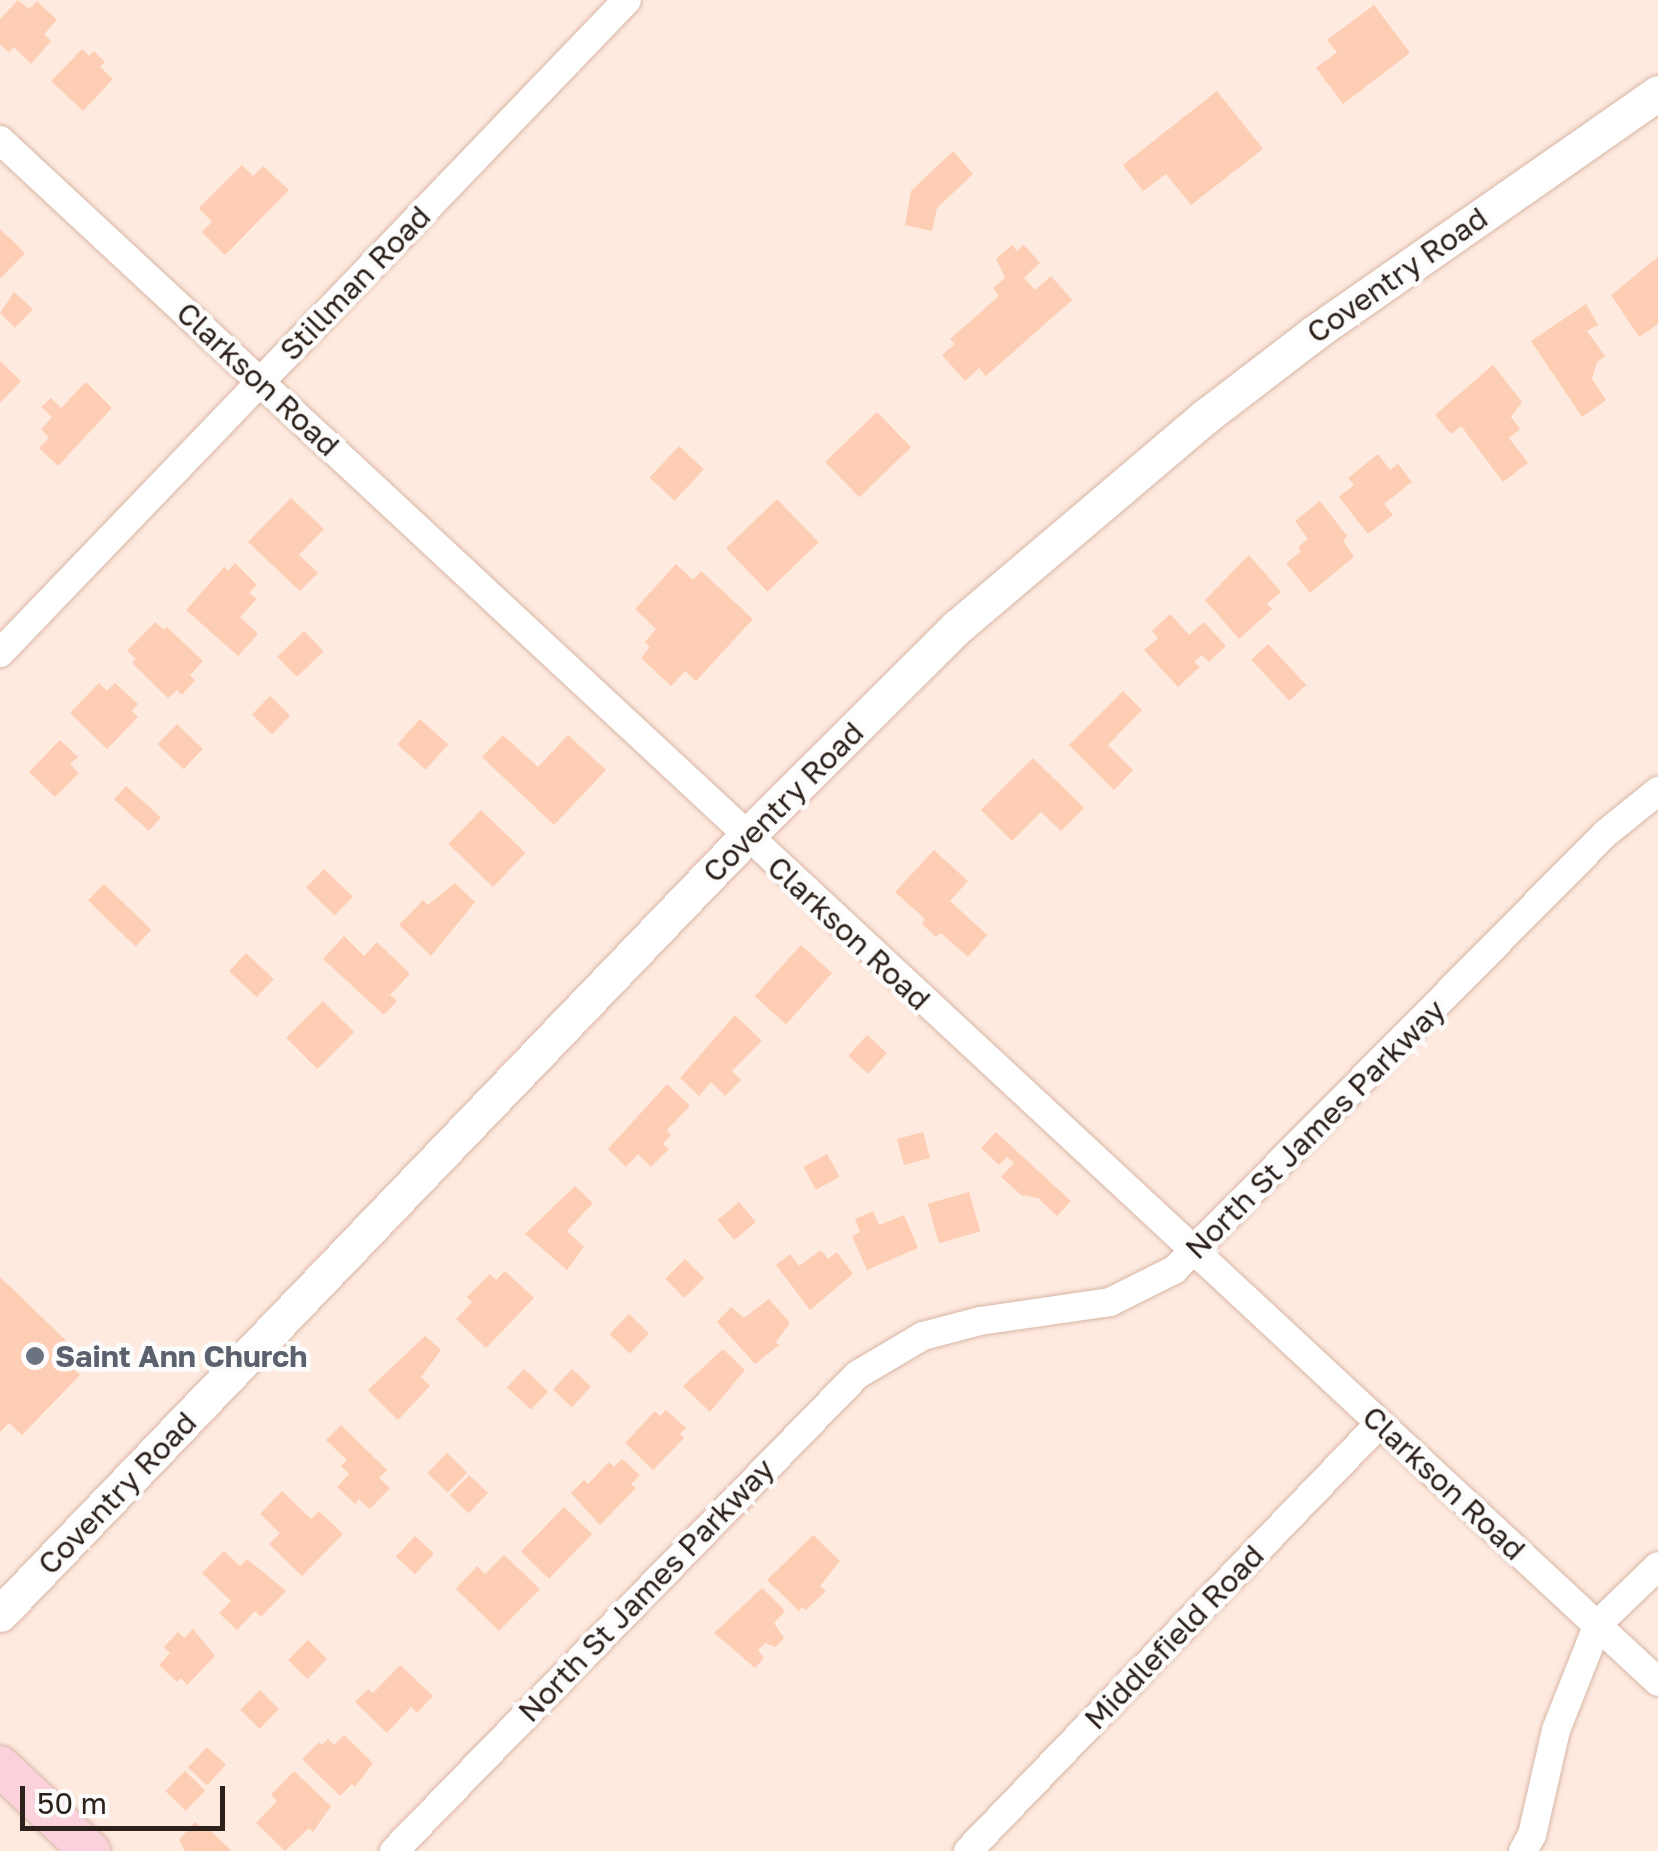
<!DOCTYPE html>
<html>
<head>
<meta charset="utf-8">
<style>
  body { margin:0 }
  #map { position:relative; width:1658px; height:1851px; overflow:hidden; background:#ffeae0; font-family:"Golos Text",sans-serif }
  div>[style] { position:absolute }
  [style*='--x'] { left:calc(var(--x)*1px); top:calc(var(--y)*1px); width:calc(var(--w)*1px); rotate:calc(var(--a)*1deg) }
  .building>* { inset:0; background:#fdceb3; transform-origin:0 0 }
  .roads { filter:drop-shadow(0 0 2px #d7b6a5) drop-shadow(0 0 2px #d7b6a5) }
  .minor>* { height:28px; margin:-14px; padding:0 14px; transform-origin:14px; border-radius:14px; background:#fff }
  .tertiary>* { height:35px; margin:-17.5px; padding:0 17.5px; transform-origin:17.5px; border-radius:17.5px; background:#fff }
  .secondary>* { height:40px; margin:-20px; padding:0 20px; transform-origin:20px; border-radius:20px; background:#fbd1dc }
  .dots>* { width:28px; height:28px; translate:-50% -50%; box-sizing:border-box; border:5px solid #fcfcfc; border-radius:50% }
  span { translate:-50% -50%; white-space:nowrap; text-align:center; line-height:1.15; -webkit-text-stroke:9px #fcfcfc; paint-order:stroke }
  .street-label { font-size:30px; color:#2d211b }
  .worship-label { font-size:30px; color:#5b616d; font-weight:700 }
  .left { translate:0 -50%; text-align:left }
  .scale { position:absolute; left:20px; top:1786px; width:205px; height:45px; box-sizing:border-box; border:5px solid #2d211b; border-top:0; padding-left:12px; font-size:30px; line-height:35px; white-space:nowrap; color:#2d211b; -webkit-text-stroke:8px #fcfcfc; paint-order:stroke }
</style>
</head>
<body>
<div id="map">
  <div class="building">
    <i style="clip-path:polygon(18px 0,29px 9px,37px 1px,57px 20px,44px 34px,51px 41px,31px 64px,14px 47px,9px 52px,0 44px,0 19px)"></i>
    <i style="clip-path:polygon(1374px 5px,1410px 53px,1343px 104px,1316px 68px,1337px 52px,1327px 40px)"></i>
    <i style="clip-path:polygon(82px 49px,89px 56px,94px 51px,105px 62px,100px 67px,113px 79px,83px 111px,51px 81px)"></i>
    <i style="clip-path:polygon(1217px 91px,1263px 149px,1191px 205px,1166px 174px,1143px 191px,1123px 165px)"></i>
    <i style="clip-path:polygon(953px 151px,973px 174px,937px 208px,932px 231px,905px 225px,911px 191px)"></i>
    <i style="clip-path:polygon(242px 165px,253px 176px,263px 166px,289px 190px,225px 255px,202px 232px,212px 222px,199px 208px)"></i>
    <i style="clip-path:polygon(0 229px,25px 253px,0 279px)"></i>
    <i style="clip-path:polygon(1012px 245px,1017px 251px,1024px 245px,1040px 263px,1024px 278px,1035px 290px,1051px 276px,1072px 300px,986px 376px,979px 368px,965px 381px,942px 355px,955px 344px,950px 339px,999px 296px,993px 288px,1005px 278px,996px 259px)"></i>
    <i style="clip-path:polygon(1658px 257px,1658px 324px,1639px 337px,1611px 295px)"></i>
    <i style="clip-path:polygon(14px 292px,33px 309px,15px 328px,0 313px)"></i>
    <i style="clip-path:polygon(1586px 304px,1598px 325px,1587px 331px,1605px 356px,1597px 362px,1592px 379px,1606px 400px,1582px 417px,1531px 341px)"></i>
    <i style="clip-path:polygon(0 361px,21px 381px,0 403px)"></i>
    <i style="clip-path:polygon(1493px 365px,1522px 402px,1511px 417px,1520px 429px,1509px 438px,1528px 463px,1503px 482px,1461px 426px,1451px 434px,1435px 415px)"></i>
    <i style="clip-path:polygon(86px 382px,112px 408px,58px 466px,39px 448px,49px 438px,41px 429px,52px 417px,41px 407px,51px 398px,61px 408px)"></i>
    <i style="left:877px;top:412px;width:49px;height:72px;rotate:46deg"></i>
    <i style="left:679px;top:446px;width:34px;height:43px;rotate:43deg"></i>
    <i style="clip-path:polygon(1378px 454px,1390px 470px,1398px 464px,1412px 482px,1384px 504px,1393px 515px,1368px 534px,1339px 497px,1354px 485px,1348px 478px)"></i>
    <i style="clip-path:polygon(291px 498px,324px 529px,299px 555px,318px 573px,300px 591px,248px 542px)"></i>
    <i style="left:777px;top:499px;width:60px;height:71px;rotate:46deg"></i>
    <i style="clip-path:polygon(1320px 501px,1347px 536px,1343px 541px,1354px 557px,1310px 593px,1286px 563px,1301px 552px,1298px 547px,1308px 539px,1295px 521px)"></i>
    <i style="clip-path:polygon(1249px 555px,1281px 592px,1267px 604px,1272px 609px,1239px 639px,1205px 600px)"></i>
    <i style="clip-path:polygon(235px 563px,257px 585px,249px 593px,257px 599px,240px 617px,258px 634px,238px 656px,186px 610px,224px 567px,228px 571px)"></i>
    <i style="clip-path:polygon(676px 564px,693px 580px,701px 571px,753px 619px,696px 681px,685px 671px,671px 686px,641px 658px,650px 647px,645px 642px,656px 629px,635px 609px)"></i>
    <i style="clip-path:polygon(1170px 614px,1189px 635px,1204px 622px,1226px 646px,1209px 662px,1202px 655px,1194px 662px,1200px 667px,1178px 687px,1144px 650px,1158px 638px,1152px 631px)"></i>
    <i style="clip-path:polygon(155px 622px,164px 630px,167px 627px,203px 661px,190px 675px,195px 680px,182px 695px,177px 690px,168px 698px,132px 663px,136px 659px,127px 651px)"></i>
    <i style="left:304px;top:631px;width:28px;height:37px;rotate:46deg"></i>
    <i style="left:1268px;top:644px;width:56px;height:23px;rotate:47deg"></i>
    <i style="clip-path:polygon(99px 683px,107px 691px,115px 683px,138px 704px,132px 711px,138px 717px,107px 749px,70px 713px)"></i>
    <i style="clip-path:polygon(1123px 691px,1142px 710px,1108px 745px,1133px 770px,1114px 790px,1069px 745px)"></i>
    <i style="left:270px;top:696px;width:28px;height:26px;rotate:44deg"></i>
    <i style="left:420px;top:719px;width:38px;height:34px;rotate:42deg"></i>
    <i style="left:177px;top:724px;width:36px;height:28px;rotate:44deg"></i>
    <i style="clip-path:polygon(503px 735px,538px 767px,568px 735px,606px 770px,554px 825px,482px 757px)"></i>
    <i style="clip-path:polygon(60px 740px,78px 757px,70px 764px,79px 773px,55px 797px,29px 772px)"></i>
    <i style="clip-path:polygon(1033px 758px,1084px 808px,1061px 831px,1041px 812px,1012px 841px,981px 810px)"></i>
    <i style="left:126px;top:786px;width:47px;height:18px;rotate:42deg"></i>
    <i style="left:481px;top:810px;width:62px;height:47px;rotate:44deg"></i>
    <i style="clip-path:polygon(934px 850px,968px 881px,950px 901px,987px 935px,968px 957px,941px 933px,936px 937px,922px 924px,925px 919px,895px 892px)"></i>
    <i style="left:324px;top:869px;width:40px;height:26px;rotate:44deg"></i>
    <i style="clip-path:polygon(455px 883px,475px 902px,431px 956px,399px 925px,423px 900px,428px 905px)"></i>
    <i style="left:104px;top:884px;width:66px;height:23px;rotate:44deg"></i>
    <i style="clip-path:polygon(344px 936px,364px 956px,377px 942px,410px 974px,390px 995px,397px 1001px,384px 1015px,323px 959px)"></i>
    <i style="left:801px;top:945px;width:42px;height:69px;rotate:42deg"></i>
    <i style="left:246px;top:953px;width:38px;height:25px;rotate:43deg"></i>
    <i style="left:323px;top:1001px;width:44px;height:52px;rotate:45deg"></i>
    <i style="clip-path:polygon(735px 1015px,762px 1041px,732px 1071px,741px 1080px,725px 1096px,711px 1082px,699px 1096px,680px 1078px)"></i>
    <i style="left:867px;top:1035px;width:27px;height:28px;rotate:42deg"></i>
    <i style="clip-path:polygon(667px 1084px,690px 1106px,667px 1130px,671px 1135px,663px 1144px,669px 1149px,651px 1167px,638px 1154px,626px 1167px,608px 1149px)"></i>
    <i style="left:923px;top:1132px;width:27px;height:27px;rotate:75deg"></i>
    <i style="clip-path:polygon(996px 1132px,1071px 1201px,1057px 1216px,1038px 1198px,1021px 1195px,1001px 1177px,1014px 1163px,1007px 1157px,999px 1165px,981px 1148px)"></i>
    <i style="left:827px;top:1154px;width:26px;height:27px;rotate:61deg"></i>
    <i style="clip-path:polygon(575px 1186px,593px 1203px,567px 1231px,584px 1247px,567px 1270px,525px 1234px)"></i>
    <i style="left:969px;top:1192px;width:41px;height:43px;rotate:74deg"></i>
    <i style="left:739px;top:1202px;width:26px;height:28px;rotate:50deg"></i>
    <i style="clip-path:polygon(873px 1211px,879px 1225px,904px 1215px,918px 1248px,867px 1270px,852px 1236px,860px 1232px,855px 1219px)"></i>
    <i style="clip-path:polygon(821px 1250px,828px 1259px,837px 1252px,853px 1274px,810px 1310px,776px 1265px,790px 1254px,799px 1266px)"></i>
    <i style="left:685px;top:1259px;width:27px;height:28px;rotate:45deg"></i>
    <i style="clip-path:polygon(505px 1271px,534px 1298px,486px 1348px,456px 1319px,472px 1302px,467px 1297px,490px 1274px,496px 1280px)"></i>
    <i style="clip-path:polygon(0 1277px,76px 1350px,66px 1362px,80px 1375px,22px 1435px,9px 1423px,0 1432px)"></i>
    <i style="clip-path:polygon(769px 1299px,790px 1323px,776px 1342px,779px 1345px,755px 1364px,717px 1322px,731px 1307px,744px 1318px)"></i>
    <i style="left:629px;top:1314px;width:28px;height:28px;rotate:44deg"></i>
    <i style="clip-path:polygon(425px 1336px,441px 1350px,421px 1377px,430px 1386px,398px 1420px,368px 1390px)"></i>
    <i style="clip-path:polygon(723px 1349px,745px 1370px,710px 1412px,683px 1386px)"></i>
    <i style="left:524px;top:1369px;width:33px;height:25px;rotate:43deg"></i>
    <i style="left:572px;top:1369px;width:26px;height:28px;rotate:43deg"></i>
    <i style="clip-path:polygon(666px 1410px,686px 1428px,680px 1434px,684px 1438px,653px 1470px,625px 1443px,655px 1411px,660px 1416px)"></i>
    <i style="clip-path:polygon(341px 1425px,387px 1470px,379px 1478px,390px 1488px,370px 1509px,359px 1499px,355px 1504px,337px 1487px,349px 1474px,341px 1466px,347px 1460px,326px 1440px)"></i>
    <i style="left:447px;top:1453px;width:28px;height:28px;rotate:44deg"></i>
    <i style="clip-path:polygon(622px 1459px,640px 1475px,631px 1484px,636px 1488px,600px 1525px,571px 1493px,584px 1480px,588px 1484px,609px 1462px,614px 1467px)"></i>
    <i style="left:469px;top:1475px;width:26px;height:28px;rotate:43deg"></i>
    <i style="clip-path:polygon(282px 1491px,311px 1519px,319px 1511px,343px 1534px,302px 1576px,269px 1544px,280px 1533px,260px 1514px)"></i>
    <i style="left:564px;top:1507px;width:39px;height:62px;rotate:44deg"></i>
    <i style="clip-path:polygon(813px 1535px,840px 1561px,820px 1586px,826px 1591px,806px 1610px,801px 1607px,799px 1611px,767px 1580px)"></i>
    <i style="left:415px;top:1536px;width:26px;height:28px;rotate:43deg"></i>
    <i style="clip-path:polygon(224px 1551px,240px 1566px,247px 1559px,286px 1591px,261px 1617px,255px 1611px,237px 1630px,219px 1613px,231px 1601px,202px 1573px)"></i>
    <i style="clip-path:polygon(504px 1555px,540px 1589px,499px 1631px,456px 1589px,477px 1566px,485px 1574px)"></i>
    <i style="clip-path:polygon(762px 1588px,785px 1611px,774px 1623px,784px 1638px,775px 1647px,765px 1643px,758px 1650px,764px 1658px,755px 1668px,714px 1633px)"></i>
    <i style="clip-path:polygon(193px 1629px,215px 1656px,187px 1685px,181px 1678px,177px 1682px,159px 1665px,170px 1653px,164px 1647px,178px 1632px,184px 1638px)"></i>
    <i style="left:308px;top:1640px;width:27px;height:28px;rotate:45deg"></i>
    <i style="clip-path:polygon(400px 1665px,433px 1696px,417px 1713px,411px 1707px,387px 1733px,355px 1702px,368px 1689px,373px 1693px)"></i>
    <i style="left:260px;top:1690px;width:27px;height:28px;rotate:45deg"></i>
    <i style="clip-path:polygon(344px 1735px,373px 1763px,355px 1787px,352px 1784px,340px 1796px,302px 1759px,319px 1742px,322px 1745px,328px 1739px,334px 1745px)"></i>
    <i style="left:207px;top:1747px;width:26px;height:28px;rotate:43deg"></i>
    <i style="left:185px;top:1771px;width:28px;height:28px;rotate:44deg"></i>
    <i style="clip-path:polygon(294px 1771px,331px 1806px,313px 1832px,309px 1828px,285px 1851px,256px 1823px,277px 1801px,271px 1795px)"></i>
    <i style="clip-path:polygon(195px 1822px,202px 1829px,205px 1826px,232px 1851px,185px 1851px,179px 1840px)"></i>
  </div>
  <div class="roads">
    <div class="minor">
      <i style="--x:0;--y:140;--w:2264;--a:42.92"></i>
      <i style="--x:0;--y:653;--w:905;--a:-46.16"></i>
      <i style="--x:394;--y:1851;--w:664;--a:-45.79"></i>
      <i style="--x:857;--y:1375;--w:77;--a:-30.6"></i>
      <i style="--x:923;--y:1336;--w:59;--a:-14.7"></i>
      <i style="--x:980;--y:1321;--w:131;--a:-8.3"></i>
      <i style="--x:1110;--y:1302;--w:72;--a:-26.6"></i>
      <i style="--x:1174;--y:1270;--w:614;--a:-45.33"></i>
      <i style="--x:1606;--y:833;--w:67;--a:-38.9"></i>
      <i style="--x:968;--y:1851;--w:593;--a:-46.09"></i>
      <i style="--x:1523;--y:1851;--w:18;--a:-61"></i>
      <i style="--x:1532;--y:1835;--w:108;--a:-77.1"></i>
      <i style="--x:1556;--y:1730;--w:114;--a:-68.4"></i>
      <i style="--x:1598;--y:1624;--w:83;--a:-44"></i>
    </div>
    <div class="tertiary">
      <i style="--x:0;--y:1614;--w:1077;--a:-46.17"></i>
      <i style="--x:746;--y:837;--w:298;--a:-44.9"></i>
      <i style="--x:957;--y:627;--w:326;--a:-40.3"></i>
      <i style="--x:1206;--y:416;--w:136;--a:-37.5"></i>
      <i style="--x:1314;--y:333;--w:419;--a:-34.9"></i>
    </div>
    <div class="secondary">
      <i style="--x:0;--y:1766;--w:124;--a:43.4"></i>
    </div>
  </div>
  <div class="dots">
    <i style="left:35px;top:1356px;background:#6b7280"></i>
  </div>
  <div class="street-label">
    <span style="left:1397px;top:275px;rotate:-35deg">Coventry Road</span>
    <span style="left:355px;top:283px;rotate:-46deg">Stillman Road</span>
    <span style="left:258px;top:379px;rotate:43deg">Clarkson Road</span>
    <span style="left:783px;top:802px;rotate:-45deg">Coventry Road</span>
    <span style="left:849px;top:933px;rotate:43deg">Clarkson Road</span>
    <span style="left:1315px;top:1129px;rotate:-45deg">North St James Parkway</span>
    <span style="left:1444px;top:1483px;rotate:43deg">Clarkson Road</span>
    <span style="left:117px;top:1493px;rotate:-46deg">Coventry Road</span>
    <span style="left:646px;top:1590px;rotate:-46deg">North St James Parkway</span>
    <span style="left:1174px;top:1637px;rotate:-46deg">Middlefield Road</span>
  </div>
  <div class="worship-label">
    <span class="left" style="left:55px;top:1356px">Saint Ann Church</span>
  </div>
  <div class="scale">50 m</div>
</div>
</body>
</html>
